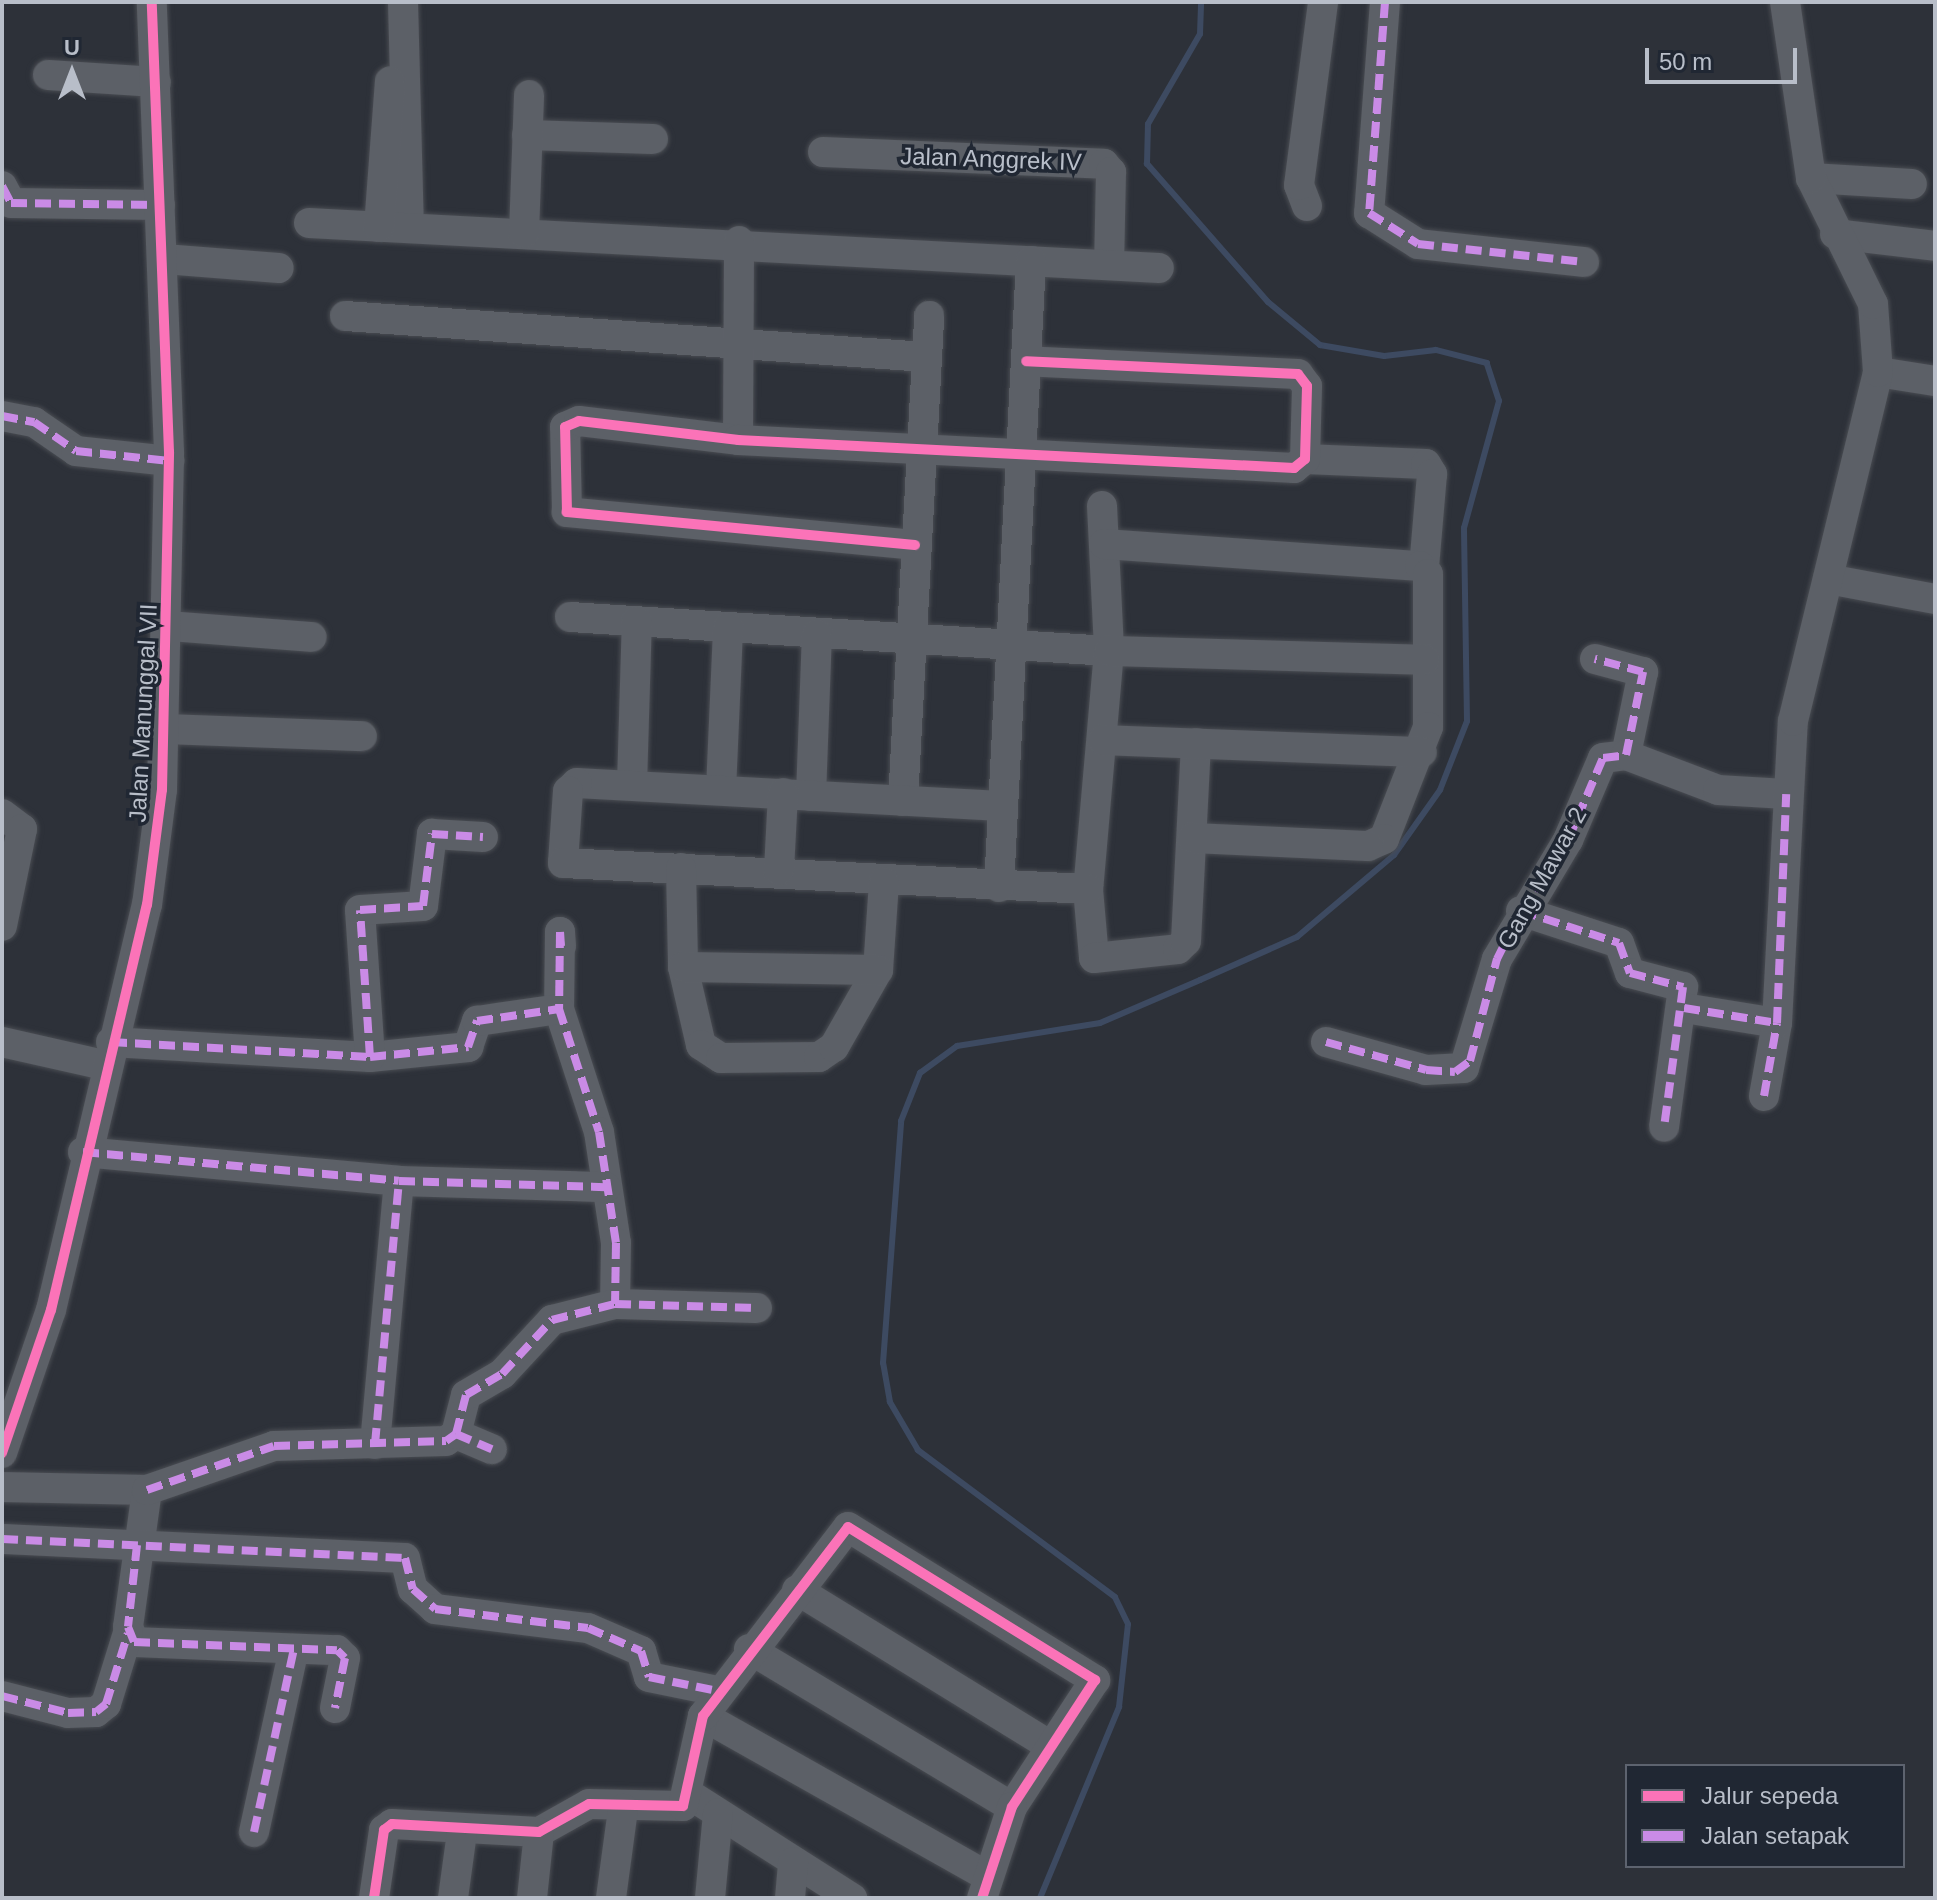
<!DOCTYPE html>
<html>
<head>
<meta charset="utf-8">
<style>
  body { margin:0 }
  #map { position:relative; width:1937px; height:1900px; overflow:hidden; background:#2d3139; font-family:Helvetica,sans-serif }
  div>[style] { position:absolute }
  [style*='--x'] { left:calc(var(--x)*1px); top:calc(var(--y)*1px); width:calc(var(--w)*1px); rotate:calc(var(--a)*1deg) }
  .stream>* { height:6px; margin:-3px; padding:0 3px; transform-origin:3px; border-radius:3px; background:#3d4a61 }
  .roads { filter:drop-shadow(0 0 2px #494c52) drop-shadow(0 0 2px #494c52) }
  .minor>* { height:30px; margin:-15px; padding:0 15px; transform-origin:15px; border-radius:15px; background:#5c6067 }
  .quiet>* { height:8px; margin-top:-4px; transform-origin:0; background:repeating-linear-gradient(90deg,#ca8be6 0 16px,transparent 0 24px) }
  .cycleway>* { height:10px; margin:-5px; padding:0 5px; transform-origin:5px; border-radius:5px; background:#fb73b8 }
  span { translate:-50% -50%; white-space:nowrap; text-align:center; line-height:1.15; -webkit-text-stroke:7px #202733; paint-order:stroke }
  .street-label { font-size:24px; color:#b8bec9 }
  .frame { position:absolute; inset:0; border:4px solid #b8bec9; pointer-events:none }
  .legend { position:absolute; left:1625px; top:1764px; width:280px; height:104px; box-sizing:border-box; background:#202733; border:2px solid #5d636f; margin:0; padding:10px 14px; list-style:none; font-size:24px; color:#b8bec9 }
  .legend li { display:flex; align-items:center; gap:16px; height:40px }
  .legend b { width:40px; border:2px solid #5d636f }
  .north { position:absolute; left:32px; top:32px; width:80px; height:80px; -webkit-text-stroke:6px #202733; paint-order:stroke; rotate:0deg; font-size:22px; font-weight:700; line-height:32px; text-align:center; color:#b8bec9 }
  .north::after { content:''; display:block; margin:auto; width:28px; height:36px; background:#b8bec9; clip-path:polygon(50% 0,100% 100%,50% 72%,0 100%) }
  .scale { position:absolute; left:1645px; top:48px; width:152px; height:36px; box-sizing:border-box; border:4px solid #b8bec9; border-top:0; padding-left:10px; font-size:24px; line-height:28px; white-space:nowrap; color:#b8bec9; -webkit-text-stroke:6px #202733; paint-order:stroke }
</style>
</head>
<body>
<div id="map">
  <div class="stream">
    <i style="--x:1040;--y:1898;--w:207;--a:-67.5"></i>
    <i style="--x:1119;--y:1707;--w:83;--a:-83.8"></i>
    <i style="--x:1128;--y:1624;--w:30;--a:-116"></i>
    <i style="--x:1115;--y:1597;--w:246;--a:-143.3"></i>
    <i style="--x:918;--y:1450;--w:56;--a:-120.3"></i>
    <i style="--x:890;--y:1402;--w:40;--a:-100"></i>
    <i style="--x:883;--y:1363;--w:243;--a:-85.7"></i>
    <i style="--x:901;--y:1121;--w:52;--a:-68.4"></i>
    <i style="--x:920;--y:1073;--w:46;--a:-36.1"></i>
    <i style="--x:957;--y:1046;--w:145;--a:-9.1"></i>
    <i style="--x:1100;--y:1023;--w:109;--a:-23.3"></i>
    <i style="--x:1200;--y:980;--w:106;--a:-23.9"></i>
    <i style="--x:1297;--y:937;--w:127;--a:-40.2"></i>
    <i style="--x:1394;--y:855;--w:80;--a:-54.7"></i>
    <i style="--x:1440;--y:790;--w:74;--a:-68.6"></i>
    <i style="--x:1467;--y:721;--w:193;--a:-90.9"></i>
    <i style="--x:1464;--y:528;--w:132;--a:-74.6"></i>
    <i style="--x:1499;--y:401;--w:40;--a:-108"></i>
    <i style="--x:1487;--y:363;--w:53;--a:-165.7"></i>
    <i style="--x:1436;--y:350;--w:52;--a:173.4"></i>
    <i style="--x:1384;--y:356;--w:65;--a:-170.2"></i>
    <i style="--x:1320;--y:345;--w:67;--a:-140.4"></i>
    <i style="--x:1268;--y:302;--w:184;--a:-131.2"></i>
    <i style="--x:1147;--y:164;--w:40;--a:-88.6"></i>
    <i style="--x:1148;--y:124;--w:104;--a:-60"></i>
    <i style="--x:1200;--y:34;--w:32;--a:-88"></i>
  </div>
  <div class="roads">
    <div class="minor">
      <i style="--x:403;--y:2;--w:226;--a:88.5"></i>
      <i style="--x:1385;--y:2;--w:212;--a:94.3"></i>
      <i style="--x:1369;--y:213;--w:58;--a:32.3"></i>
      <i style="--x:1418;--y:244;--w:167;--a:6.2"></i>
      <i style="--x:48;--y:75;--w:108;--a:3.7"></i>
      <i style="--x:527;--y:135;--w:126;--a:1.8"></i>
      <i style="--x:823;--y:152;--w:281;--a:2.4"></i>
      <i style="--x:1104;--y:164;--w:11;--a:49"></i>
      <i style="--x:1111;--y:172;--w:93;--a:91.2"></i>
      <i style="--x:1811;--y:178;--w:101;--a:3.4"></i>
      <i style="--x:2;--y:186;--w:19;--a:62"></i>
      <i style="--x:11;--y:203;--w:149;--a:0.8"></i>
      <i style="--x:1307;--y:206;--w:22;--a:-111"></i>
      <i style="--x:1299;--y:185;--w:185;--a:-82.5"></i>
      <i style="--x:309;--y:223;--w:851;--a:3.03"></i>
      <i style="--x:379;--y:227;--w:146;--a:-85.7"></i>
      <i style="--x:524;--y:233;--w:138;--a:-87.9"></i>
      <i style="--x:1835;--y:234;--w:101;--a:6.8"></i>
      <i style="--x:164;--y:259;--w:115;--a:4.5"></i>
      <i style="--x:345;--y:316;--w:582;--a:4.04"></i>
      <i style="--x:1878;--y:372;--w:58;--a:9"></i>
      <i style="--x:2;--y:416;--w:33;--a:11"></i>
      <i style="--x:34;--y:422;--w:51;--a:34.6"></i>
      <i style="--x:76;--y:451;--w:94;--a:6.1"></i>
      <i style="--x:738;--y:440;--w:199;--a:-89.7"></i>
      <i style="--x:1305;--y:459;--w:121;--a:2.4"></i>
      <i style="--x:1426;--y:464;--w:12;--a:59"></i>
      <i style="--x:1432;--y:474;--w:93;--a:94.9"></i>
      <i style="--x:1102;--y:506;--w:145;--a:87.2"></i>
      <i style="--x:1109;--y:651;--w:239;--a:95"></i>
      <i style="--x:1088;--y:889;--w:69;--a:85"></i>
      <i style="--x:1094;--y:958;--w:84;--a:-6.1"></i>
      <i style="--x:1178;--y:949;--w:11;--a:-45"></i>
      <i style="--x:1186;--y:941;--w:198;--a:-87.1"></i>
      <i style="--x:1104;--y:544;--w:317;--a:4"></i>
      <i style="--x:1420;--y:566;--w:11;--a:45"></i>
      <i style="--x:1428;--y:574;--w:153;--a:90"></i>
      <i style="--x:1428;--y:727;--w:120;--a:111.4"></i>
      <i style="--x:1384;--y:839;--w:17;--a:156"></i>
      <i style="--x:1368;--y:846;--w:176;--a:-177.4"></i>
      <i style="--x:915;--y:545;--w:350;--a:-174.6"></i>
      <i style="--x:567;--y:512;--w:85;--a:-91.3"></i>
      <i style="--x:565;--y:427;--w:15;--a:-23"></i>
      <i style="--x:579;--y:421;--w:160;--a:6.8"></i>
      <i style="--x:738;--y:440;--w:557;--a:2.88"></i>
      <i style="--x:1294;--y:468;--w:14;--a:-39"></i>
      <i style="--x:1305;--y:459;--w:73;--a:-88.4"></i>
      <i style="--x:1307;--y:386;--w:15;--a:-127"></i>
      <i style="--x:1298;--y:374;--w:272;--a:-177.3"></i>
      <i style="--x:1828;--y:579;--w:109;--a:10.6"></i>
      <i style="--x:570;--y:617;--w:540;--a:3.61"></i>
      <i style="--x:1109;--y:651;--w:316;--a:1.6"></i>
      <i style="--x:169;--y:626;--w:143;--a:4.4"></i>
      <i style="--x:1595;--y:659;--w:50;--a:15.2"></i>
      <i style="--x:1643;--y:672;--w:85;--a:101.6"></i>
      <i style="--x:167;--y:729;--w:195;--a:2.1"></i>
      <i style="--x:1103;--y:740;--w:319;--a:2.2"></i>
      <i style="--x:632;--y:785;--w:164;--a:-88.3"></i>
      <i style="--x:721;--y:790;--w:163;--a:-87.5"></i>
      <i style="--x:811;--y:796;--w:162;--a:-87.9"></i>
      <i style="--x:903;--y:801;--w:486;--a:-86.9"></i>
      <i style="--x:1001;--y:806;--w:425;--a:-176.9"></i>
      <i style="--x:577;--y:783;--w:12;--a:138"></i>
      <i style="--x:568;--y:791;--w:72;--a:94"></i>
      <i style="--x:563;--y:863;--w:526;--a:2.84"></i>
      <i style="--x:2;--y:814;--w:25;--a:37"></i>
      <i style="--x:22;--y:829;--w:99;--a:101.7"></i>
      <i style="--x:681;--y:868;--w:99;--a:88.8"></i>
      <i style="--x:683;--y:967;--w:80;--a:77"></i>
      <i style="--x:701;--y:1045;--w:24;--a:33"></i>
      <i style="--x:721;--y:1058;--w:98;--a:-0.6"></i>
      <i style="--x:819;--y:1057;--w:18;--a:-34"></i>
      <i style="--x:834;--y:1047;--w:89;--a:-60.3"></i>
      <i style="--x:878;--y:970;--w:88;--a:-86.1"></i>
      <i style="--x:779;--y:870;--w:77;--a:-87"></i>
      <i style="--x:999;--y:887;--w:627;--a:-87.07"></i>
      <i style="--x:1521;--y:911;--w:103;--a:18.1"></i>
      <i style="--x:1619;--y:943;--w:32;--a:70"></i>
      <i style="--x:1630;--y:973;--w:55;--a:14.8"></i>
      <i style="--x:1683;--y:987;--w:141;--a:97.7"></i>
      <i style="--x:561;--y:946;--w:14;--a:-94"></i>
      <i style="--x:560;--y:932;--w:77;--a:90.7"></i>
      <i style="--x:559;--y:1009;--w:129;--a:72"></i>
      <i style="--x:599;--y:1132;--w:112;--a:81.3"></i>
      <i style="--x:616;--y:1243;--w:61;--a:90.9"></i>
      <i style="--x:683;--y:967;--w:195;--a:0.9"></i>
      <i style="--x:1684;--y:1008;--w:94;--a:9.2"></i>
      <i style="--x:2;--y:1042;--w:105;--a:12.7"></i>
      <i style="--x:111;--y:1042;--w:259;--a:3.3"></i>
      <i style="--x:370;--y:1057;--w:99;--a:-5.8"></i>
      <i style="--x:468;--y:1047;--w:28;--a:-71"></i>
      <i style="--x:477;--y:1021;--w:83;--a:-8.3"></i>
      <i style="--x:1326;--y:1042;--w:104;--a:15.6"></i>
      <i style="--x:1426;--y:1070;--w:38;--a:-3"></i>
      <i style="--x:1464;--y:1068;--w:114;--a:-73.2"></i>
      <i style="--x:1497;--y:959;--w:139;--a:-59.2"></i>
      <i style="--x:1568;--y:840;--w:89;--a:-66.9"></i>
      <i style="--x:1603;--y:758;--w:23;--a:-7"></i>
      <i style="--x:1626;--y:755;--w:98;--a:20.8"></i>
      <i style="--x:1718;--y:790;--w:68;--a:3.4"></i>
      <i style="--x:370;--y:1057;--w:147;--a:-93.9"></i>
      <i style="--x:360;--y:910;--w:63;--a:-3.6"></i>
      <i style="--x:423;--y:906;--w:73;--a:-82.9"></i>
      <i style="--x:432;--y:834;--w:51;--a:3.4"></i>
      <i style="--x:1764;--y:1096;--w:74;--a:-79.9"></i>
      <i style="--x:1777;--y:1023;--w:302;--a:-87"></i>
      <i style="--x:1793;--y:721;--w:359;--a:-76.3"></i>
      <i style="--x:1878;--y:372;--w:68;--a:-94.2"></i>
      <i style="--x:1873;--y:304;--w:140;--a:-116.2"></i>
      <i style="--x:1811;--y:178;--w:178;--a:-98.4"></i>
      <i style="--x:83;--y:1152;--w:317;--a:5.2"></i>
      <i style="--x:399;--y:1181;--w:207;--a:1.7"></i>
      <i style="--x:456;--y:1434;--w:39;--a:23"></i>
      <i style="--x:375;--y:1444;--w:264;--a:-84.8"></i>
      <i style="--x:2;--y:1453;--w:151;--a:-71.1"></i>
      <i style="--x:51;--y:1310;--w:416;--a:-76.7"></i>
      <i style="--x:147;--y:905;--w:116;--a:-82.6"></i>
      <i style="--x:162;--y:790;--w:338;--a:-88.8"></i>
      <i style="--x:169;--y:452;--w:450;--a:-92.2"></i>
      <i style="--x:2;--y:1487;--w:145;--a:1.2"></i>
      <i style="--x:147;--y:1490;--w:138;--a:97.9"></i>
      <i style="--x:128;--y:1627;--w:16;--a:68"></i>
      <i style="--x:134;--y:1642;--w:203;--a:2.3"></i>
      <i style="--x:337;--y:1650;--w:11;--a:45"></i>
      <i style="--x:345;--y:1658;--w:51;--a:101.3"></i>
      <i style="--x:147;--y:1490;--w:134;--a:-19.1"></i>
      <i style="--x:274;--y:1446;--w:172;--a:-1.7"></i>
      <i style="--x:446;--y:1441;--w:12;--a:-35"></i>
      <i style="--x:456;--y:1434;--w:40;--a:-75.6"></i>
      <i style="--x:466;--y:1395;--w:42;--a:-30.3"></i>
      <i style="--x:502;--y:1374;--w:74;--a:-47.2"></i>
      <i style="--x:552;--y:1320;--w:65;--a:-14.3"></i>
      <i style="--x:615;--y:1304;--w:142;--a:1.6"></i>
      <i style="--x:2;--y:1539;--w:403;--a:2.7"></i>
      <i style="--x:405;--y:1558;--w:32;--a:76"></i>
      <i style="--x:413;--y:1589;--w:30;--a:42"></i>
      <i style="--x:435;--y:1609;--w:154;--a:7.1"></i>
      <i style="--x:588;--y:1628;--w:58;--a:23.5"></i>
      <i style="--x:641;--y:1651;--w:27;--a:73"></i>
      <i style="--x:649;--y:1677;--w:70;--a:11.5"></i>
      <i style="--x:797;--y:1590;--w:298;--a:31.6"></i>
      <i style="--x:749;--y:1649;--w:307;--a:31"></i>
      <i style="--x:2;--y:1696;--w:68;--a:14.4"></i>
      <i style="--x:68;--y:1713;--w:28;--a:-2"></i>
      <i style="--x:96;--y:1712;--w:13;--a:-39"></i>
      <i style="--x:106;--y:1704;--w:74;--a:-72.8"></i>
      <i style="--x:703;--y:1716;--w:324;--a:29.4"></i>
      <i style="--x:687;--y:1793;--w:196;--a:32.5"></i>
      <i style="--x:254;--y:1832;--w:187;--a:-77.7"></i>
      <i style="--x:374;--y:1898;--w:69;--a:-81.6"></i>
      <i style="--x:384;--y:1830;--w:10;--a:-37"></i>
      <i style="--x:392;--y:1824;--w:147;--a:3.1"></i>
      <i style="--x:539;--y:1832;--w:57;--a:-29.2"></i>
      <i style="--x:589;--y:1804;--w:94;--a:1.2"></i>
      <i style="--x:683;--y:1806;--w:92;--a:-77.5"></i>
      <i style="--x:703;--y:1716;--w:238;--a:-52.5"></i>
      <i style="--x:848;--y:1527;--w:291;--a:31.8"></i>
      <i style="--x:1095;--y:1680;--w:152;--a:123.2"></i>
      <i style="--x:1012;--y:1807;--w:96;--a:108.2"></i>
      <i style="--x:453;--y:1898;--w:67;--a:-82.2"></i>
      <i style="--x:532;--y:1898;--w:66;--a:-83.9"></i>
      <i style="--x:611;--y:1898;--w:90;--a:-82.3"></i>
      <i style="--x:710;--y:1898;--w:85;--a:-84.6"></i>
      <i style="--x:790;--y:1898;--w:36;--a:-85"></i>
    </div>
  </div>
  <div class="quiet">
    <i style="--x:1385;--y:2;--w:212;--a:94.3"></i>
    <i style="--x:1369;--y:213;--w:58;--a:32.3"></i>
    <i style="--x:1418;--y:244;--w:167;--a:6.2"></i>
    <i style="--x:2;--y:186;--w:19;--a:62"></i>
    <i style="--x:11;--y:203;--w:149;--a:0.8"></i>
    <i style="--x:2;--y:416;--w:33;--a:11"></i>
    <i style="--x:34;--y:422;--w:51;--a:34.6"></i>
    <i style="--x:76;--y:451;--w:94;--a:6.1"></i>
    <i style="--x:1521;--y:911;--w:103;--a:18.1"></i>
    <i style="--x:1619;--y:943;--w:32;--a:70"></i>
    <i style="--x:1630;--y:973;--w:55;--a:14.8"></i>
    <i style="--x:1683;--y:987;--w:141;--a:97.7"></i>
    <i style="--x:561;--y:946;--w:14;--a:-94"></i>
    <i style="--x:560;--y:932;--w:77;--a:90.7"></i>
    <i style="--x:559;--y:1009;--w:129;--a:72"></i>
    <i style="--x:599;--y:1132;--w:112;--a:81.3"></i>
    <i style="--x:616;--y:1243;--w:61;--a:90.9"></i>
    <i style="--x:1684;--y:1008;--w:94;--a:9.2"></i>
    <i style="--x:111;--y:1042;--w:259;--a:3.3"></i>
    <i style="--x:370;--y:1057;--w:99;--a:-5.8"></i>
    <i style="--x:468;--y:1047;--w:28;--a:-71"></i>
    <i style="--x:477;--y:1021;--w:83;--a:-8.3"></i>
    <i style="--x:1326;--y:1042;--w:104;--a:15.6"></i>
    <i style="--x:1426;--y:1070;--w:29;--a:4"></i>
    <i style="--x:1455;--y:1072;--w:19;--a:-36"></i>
    <i style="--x:1470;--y:1061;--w:106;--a:-75.2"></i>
    <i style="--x:1497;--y:959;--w:54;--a:-63.4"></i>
    <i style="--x:1521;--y:911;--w:85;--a:-56.5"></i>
    <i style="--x:1568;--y:840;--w:89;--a:-66.9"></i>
    <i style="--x:1603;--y:758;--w:23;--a:-7"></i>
    <i style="--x:1626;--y:755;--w:85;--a:-78.4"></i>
    <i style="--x:1643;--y:672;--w:50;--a:-164.8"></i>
    <i style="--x:370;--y:1057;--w:147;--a:-93.9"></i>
    <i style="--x:360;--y:910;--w:63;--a:-3.6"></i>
    <i style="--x:423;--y:906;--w:73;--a:-82.9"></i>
    <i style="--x:432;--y:834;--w:51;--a:3.4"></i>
    <i style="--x:1764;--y:1096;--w:74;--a:-79.9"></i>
    <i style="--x:1777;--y:1023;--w:229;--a:-87.7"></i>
    <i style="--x:83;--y:1152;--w:317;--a:5.2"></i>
    <i style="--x:399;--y:1181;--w:207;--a:1.7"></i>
    <i style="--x:456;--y:1434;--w:39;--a:23"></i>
    <i style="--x:375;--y:1444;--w:264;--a:-84.8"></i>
    <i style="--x:147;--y:1490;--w:134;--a:-19.1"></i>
    <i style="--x:274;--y:1446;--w:172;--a:-1.7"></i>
    <i style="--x:446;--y:1441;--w:12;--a:-35"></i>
    <i style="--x:456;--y:1434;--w:40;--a:-75.6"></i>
    <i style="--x:466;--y:1395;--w:42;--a:-30.3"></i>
    <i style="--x:502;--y:1374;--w:74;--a:-47.2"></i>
    <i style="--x:552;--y:1320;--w:65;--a:-14.3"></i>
    <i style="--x:615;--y:1304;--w:142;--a:1.6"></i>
    <i style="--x:2;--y:1539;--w:403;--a:2.7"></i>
    <i style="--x:405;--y:1558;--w:32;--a:76"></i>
    <i style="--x:413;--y:1589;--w:30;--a:42"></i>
    <i style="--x:435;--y:1609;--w:154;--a:7.1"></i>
    <i style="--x:588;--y:1628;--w:58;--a:23.5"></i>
    <i style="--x:641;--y:1651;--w:27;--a:73"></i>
    <i style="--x:649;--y:1677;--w:70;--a:11.5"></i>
    <i style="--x:137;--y:1545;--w:82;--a:96.3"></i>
    <i style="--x:128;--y:1627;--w:16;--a:68"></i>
    <i style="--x:134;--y:1642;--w:203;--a:2.3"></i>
    <i style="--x:337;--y:1650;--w:11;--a:45"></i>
    <i style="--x:345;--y:1658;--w:51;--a:101.3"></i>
    <i style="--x:2;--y:1696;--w:68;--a:14.4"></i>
    <i style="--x:68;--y:1713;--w:28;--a:-2"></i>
    <i style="--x:96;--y:1712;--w:13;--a:-39"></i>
    <i style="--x:106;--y:1704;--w:74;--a:-72.8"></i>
    <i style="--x:254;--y:1832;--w:187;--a:-77.7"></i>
  </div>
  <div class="cycleway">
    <i style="--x:915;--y:545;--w:350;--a:-174.6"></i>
    <i style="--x:567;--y:512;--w:85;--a:-91.3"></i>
    <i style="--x:565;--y:427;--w:15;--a:-23"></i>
    <i style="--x:579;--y:421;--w:160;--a:6.8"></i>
    <i style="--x:738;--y:440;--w:557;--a:2.88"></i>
    <i style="--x:1294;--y:468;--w:14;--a:-39"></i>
    <i style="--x:1305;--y:459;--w:73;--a:-88.4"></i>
    <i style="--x:1307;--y:386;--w:15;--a:-127"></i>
    <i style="--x:1298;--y:374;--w:272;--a:-177.3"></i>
    <i style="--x:2;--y:1453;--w:151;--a:-71.1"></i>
    <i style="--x:51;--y:1310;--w:416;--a:-76.7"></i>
    <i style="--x:147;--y:905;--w:116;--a:-82.6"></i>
    <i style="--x:162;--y:790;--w:338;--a:-88.8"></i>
    <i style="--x:169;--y:452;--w:450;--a:-92.2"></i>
    <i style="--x:374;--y:1898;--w:69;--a:-81.6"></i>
    <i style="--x:384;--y:1830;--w:10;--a:-37"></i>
    <i style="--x:392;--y:1824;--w:147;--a:3.1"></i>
    <i style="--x:539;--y:1832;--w:57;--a:-29.2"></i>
    <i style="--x:589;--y:1804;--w:94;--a:1.2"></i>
    <i style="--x:683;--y:1806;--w:92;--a:-77.5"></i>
    <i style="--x:703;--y:1716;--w:238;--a:-52.5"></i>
    <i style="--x:848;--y:1527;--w:291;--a:31.8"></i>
    <i style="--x:1095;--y:1680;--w:152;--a:123.2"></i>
    <i style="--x:1012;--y:1807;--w:96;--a:108.2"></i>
  </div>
  <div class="street-label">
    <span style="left:991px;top:159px;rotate:2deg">Jalan Anggrek IV</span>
    <span style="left:143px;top:713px;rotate:-87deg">Jalan Manunggal VII</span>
    <span style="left:1542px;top:878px;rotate:-61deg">Gang Mawar 2</span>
  </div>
  <div class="frame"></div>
  <ul class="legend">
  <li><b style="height:10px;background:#fb73b8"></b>Jalur sepeda</li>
  <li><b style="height:10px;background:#ca8be6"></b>Jalan setapak</li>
  </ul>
  <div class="north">U</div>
  <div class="scale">50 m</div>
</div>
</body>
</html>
